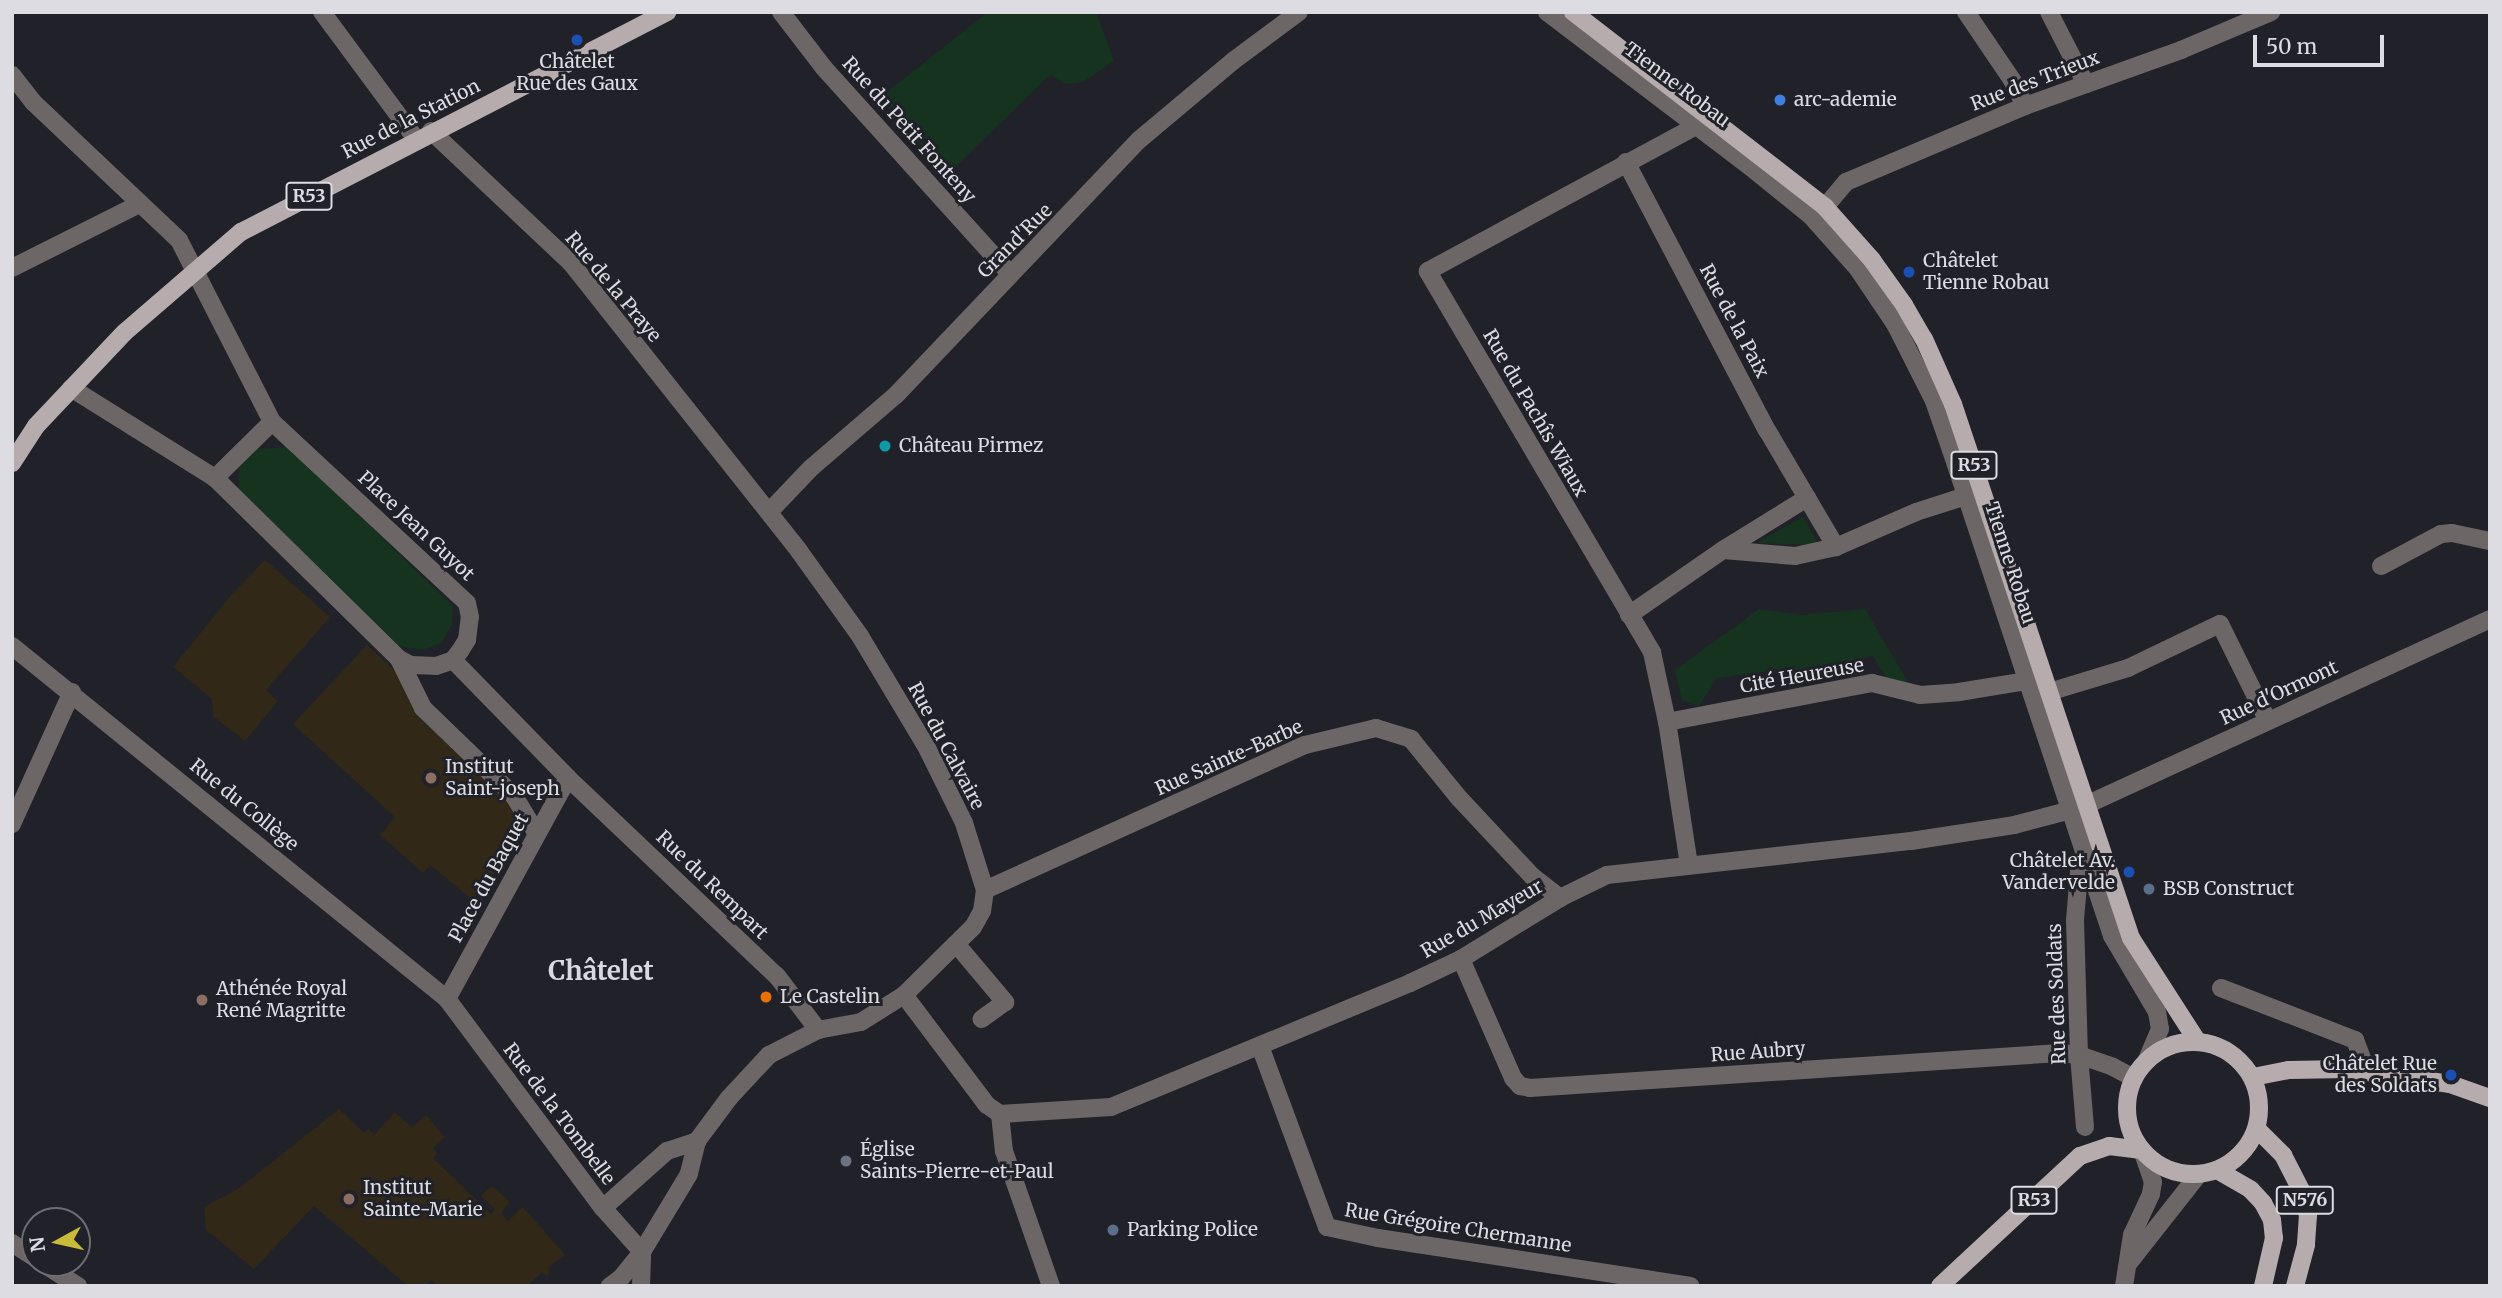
<!DOCTYPE html>
<html>
<head>
<meta charset="utf-8">
<style>
  body { margin:0 }
  #map { position:relative; width:2502px; height:1298px; overflow:hidden; background:#212129; font-family:Merriweather,serif }
  div>[style] { position:absolute }
  [style*='--x'] { left:calc(var(--x)*1px); top:calc(var(--y)*1px); width:calc(var(--w)*1px); rotate:calc(var(--a)*1deg) }
  .education>* { inset:0; background:#312818 }
  .green>* { inset:0; background:#16331f }
  .minor>* { height:18px; margin:-9px; padding:0 9px; transform-origin:9px; border-radius:9px; background:#6c6667 }
  .major>* { height:18px; margin:-9px; padding:0 9px; transform-origin:9px; border-radius:9px; background:#b7acad }
  .major>.ring { margin:-9px; padding:0; box-sizing:content-box; background:none; border:18px solid #b7acad; border-radius:50% }
  .dots>* { width:19px; height:19px; translate:-50% -50%; box-sizing:border-box; border:4px solid #212129; border-radius:50% }
  span { translate:-50% -50%; white-space:nowrap; text-align:center; line-height:1.15; -webkit-text-stroke:6px #212129; paint-order:stroke }
  .shield-label span { padding:2px 5px; background:#212129; border:2px solid; border-radius:5px; -webkit-text-stroke-width:0 }
  .shield-label { font-size:18px; color:#dcdce2; font-weight:700 }
  .poi-label { font-size:19px; color:#dcdce2 }
  .left { translate:0 -50%; text-align:left }
  .right { translate:-100% -50%; text-align:right }
  .street-label { font-size:19px; color:#dcdce2 }
  .district-label { font-size:26px; color:#d9d9e5; font-weight:700 }
  .frame { position:absolute; inset:0; border:14px solid #dcdce2; pointer-events:none }
  .north { position:absolute; left:21px; top:1207px; width:70px; height:70px; box-sizing:border-box; background:#212129; border:2px solid #6c6c73; border-radius:50%; rotate:262deg; font-size:19px; font-weight:700; line-height:28px; text-align:center; color:#dcdce2 }
  .north::after { content:''; display:block; margin:auto; width:24px; height:32px; background:#c9ba3a; clip-path:polygon(50% 0,100% 100%,50% 72%,0 100%) }
  .scale { position:absolute; left:2253px; top:35px; width:131px; height:32px; box-sizing:border-box; border:4px solid #dcdce2; border-top:0; padding-left:9px; font-size:21px; line-height:24px; white-space:nowrap; color:#dcdce2; -webkit-text-stroke:5px #212129; paint-order:stroke }
</style>
</head>
<body>
<div id="map">
  <div class="education">
    <i style="clip-path:polygon(265px 560px,330px 617px,266px 690px,278px 701px,245px 741px,213px 716px,212px 699px,173px 667px,233px 593px)"></i>
    <i style="clip-path:polygon(367px 645px,521px 790px,530px 806px,479px 905px,430px 865px,423px 873px,380px 835px,395px 817px,293px 724px)"></i>
    <i style="clip-path:polygon(339px 1109px,364px 1133px,369px 1129px,374px 1135px,395px 1112px,412px 1128px,426px 1115px,445px 1137px,433px 1148px,437px 1153px,433px 1158px,491px 1214px,495px 1209px,481px 1196px,492px 1186px,510px 1202px,501px 1213px,508px 1221px,523px 1207px,565px 1255px,548px 1268px,550px 1272px,546px 1276px,542px 1272px,527px 1286px,438px 1286px,431px 1280px,425px 1286px,408px 1286px,314px 1206px,254px 1269px,206px 1230px,204px 1207px,238px 1189px)"></i>
  </div>
  <div class="green">
    <i style="clip-path:polygon(988px 12px,1096px 12px,1114px 61px,1083px 82px,1066px 84px,1050px 75px,944px 178px,882px 96px)"></i>
    <i style="clip-path:polygon(288px 447px,453px 606px,452px 624px,442px 643px,422px 650px,398px 646px,239px 492px,239px 469px,257px 449px)"></i>
    <i style="clip-path:polygon(1803px 517px,1819px 545px,1756px 543px)"></i>
    <i style="clip-path:polygon(1759px 609px,1802px 615px,1865px 609px,1909px 684px,1888px 681px,1873px 656px,1816px 666px,1801px 688px,1776px 670px,1717px 678px,1699px 706px,1682px 700px,1675px 670px)"></i>
  </div>
  <div class="minor">
    <i style="--x:322;--y:12;--w:158;--a:53.5"></i>
    <i style="--x:781;--y:12;--w:71;--a:52.5"></i>
    <i style="--x:824;--y:68;--w:278;--a:47.9"></i>
    <i style="--x:1547;--y:12;--w:253;--a:37.3"></i>
    <i style="--x:1748;--y:165;--w:81;--a:39"></i>
    <i style="--x:1811;--y:216;--w:71;--a:48.4"></i>
    <i style="--x:1858;--y:269;--w:66;--a:56.1"></i>
    <i style="--x:1895;--y:324;--w:86;--a:63.1"></i>
    <i style="--x:1934;--y:401;--w:52;--a:70.9"></i>
    <i style="--x:1951;--y:450;--w:512;--a:71.67"></i>
    <i style="--x:2112;--y:936;--w:88;--a:59.4"></i>
    <i style="--x:2157;--y:1012;--w:17;--a:80"></i>
    <i style="--x:2160;--y:1029;--w:34;--a:113"></i>
    <i style="--x:1966;--y:12;--w:82;--a:55.9"></i>
    <i style="--x:2012;--y:80;--w:29;--a:63"></i>
    <i style="--x:2049;--y:12;--w:81;--a:62.8"></i>
    <i style="--x:12;--y:75;--w:34;--a:52"></i>
    <i style="--x:33;--y:102;--w:201;--a:43.4"></i>
    <i style="--x:179;--y:240;--w:204;--a:62.9"></i>
    <i style="--x:431;--y:131;--w:192;--a:43.3"></i>
    <i style="--x:571;--y:263;--w:367;--a:51.6"></i>
    <i style="--x:799;--y:551;--w:105;--a:54.3"></i>
    <i style="--x:860;--y:636;--w:131;--a:59.1"></i>
    <i style="--x:927;--y:748;--w:84;--a:63.7"></i>
    <i style="--x:964;--y:823;--w:70;--a:72.6"></i>
    <i style="--x:985;--y:890;--w:21;--a:98"></i>
    <i style="--x:982;--y:911;--w:18;--a:119"></i>
    <i style="--x:973;--y:927;--w:97;--a:135.4"></i>
    <i style="--x:904;--y:995;--w:51;--a:147.9"></i>
    <i style="--x:861;--y:1022;--w:44;--a:169.5"></i>
    <i style="--x:818;--y:1030;--w:55;--a:153"></i>
    <i style="--x:769;--y:1055;--w:59;--a:132.9"></i>
    <i style="--x:729;--y:1098;--w:54;--a:126.7"></i>
    <i style="--x:697;--y:1141;--w:34;--a:104"></i>
    <i style="--x:689;--y:1174;--w:91;--a:121.1"></i>
    <i style="--x:642;--y:1252;--w:33;--a:129"></i>
    <i style="--x:621;--y:1278;--w:14;--a:144"></i>
    <i style="--x:1626;--y:162;--w:303;--a:62.3"></i>
    <i style="--x:1767;--y:430;--w:136;--a:59.5"></i>
    <i style="--x:1825;--y:207;--w:33;--a:-50"></i>
    <i style="--x:1846;--y:182;--w:194;--a:-23"></i>
    <i style="--x:2025;--y:106;--w:166;--a:-19.7"></i>
    <i style="--x:2181;--y:50;--w:98;--a:-22.9"></i>
    <i style="--x:12;--y:268;--w:142;--a:-26.7"></i>
    <i style="--x:71;--y:388;--w:170;--a:32"></i>
    <i style="--x:215;--y:478;--w:258;--a:44.5"></i>
    <i style="--x:399;--y:659;--w:13;--a:27"></i>
    <i style="--x:411;--y:665;--w:25;--a:2"></i>
    <i style="--x:436;--y:666;--w:18;--a:-19"></i>
    <i style="--x:453;--y:660;--w:11;--a:-52"></i>
    <i style="--x:460;--y:651;--w:13;--a:-58"></i>
    <i style="--x:467;--y:640;--w:23;--a:-83"></i>
    <i style="--x:470;--y:617;--w:14;--a:-102"></i>
    <i style="--x:467;--y:603;--w:266;--a:-137.1"></i>
    <i style="--x:272;--y:422;--w:80;--a:135.5"></i>
    <i style="--x:770;--y:511;--w:59;--a:-46.4"></i>
    <i style="--x:811;--y:468;--w:112;--a:-40.7"></i>
    <i style="--x:896;--y:395;--w:352;--a:-46.4"></i>
    <i style="--x:1139;--y:140;--w:123;--a:-40"></i>
    <i style="--x:1233;--y:61;--w:82;--a:-36.6"></i>
    <i style="--x:1723;--y:550;--w:72;--a:4.8"></i>
    <i style="--x:1795;--y:556;--w:42;--a:-12.4"></i>
    <i style="--x:1836;--y:547;--w:87;--a:-23.6"></i>
    <i style="--x:1916;--y:512;--w:52;--a:-17.7"></i>
    <i style="--x:2381;--y:566;--w:68;--a:-28.1"></i>
    <i style="--x:2441;--y:534;--w:11;--a:-5"></i>
    <i style="--x:2452;--y:533;--w:39;--a:12"></i>
    <i style="--x:1629;--y:615;--w:114;--a:-34.7"></i>
    <i style="--x:1723;--y:550;--w:99;--a:-31.8"></i>
    <i style="--x:12;--y:646;--w:560;--a:39.06"></i>
    <i style="--x:447;--y:999;--w:261;--a:53.3"></i>
    <i style="--x:603;--y:1208;--w:59;--a:48.4"></i>
    <i style="--x:399;--y:659;--w:55;--a:63.9"></i>
    <i style="--x:423;--y:708;--w:127;--a:44"></i>
    <i style="--x:514;--y:796;--w:44;--a:58.8"></i>
    <i style="--x:453;--y:660;--w:165;--a:45.7"></i>
    <i style="--x:568;--y:778;--w:288;--a:43.5"></i>
    <i style="--x:777;--y:976;--w:68;--a:52.8"></i>
    <i style="--x:2049;--y:692;--w:83;--a:-16.9"></i>
    <i style="--x:2128;--y:668;--w:102;--a:-25.6"></i>
    <i style="--x:2220;--y:624;--w:108;--a:63.7"></i>
    <i style="--x:1667;--y:722;--w:209;--a:-10.8"></i>
    <i style="--x:1872;--y:683;--w:49;--a:14"></i>
    <i style="--x:1920;--y:695;--w:39;--a:-4"></i>
    <i style="--x:1959;--y:692;--w:69;--a:-9.2"></i>
    <i style="--x:2086;--y:805;--w:445;--a:-24.7"></i>
    <i style="--x:12;--y:824;--w:145;--a:-65.6"></i>
    <i style="--x:1689;--y:865;--w:145;--a:-98.7"></i>
    <i style="--x:1667;--y:722;--w:72;--a:-102.1"></i>
    <i style="--x:1652;--y:652;--w:442;--a:-120.5"></i>
    <i style="--x:1428;--y:271;--w:305;--a:-28.4"></i>
    <i style="--x:985;--y:890;--w:351;--a:-24.4"></i>
    <i style="--x:1305;--y:745;--w:73;--a:-13.5"></i>
    <i style="--x:1376;--y:728;--w:37;--a:17"></i>
    <i style="--x:1411;--y:739;--w:76;--a:50.9"></i>
    <i style="--x:1459;--y:798;--w:107;--a:46.9"></i>
    <i style="--x:1532;--y:876;--w:36;--a:38"></i>
    <i style="--x:957;--y:945;--w:75;--a:49.9"></i>
    <i style="--x:1005;--y:1002;--w:29;--a:144"></i>
    <i style="--x:1461;--y:959;--w:130;--a:66.4"></i>
    <i style="--x:1513;--y:1078;--w:11;--a:49"></i>
    <i style="--x:1520;--y:1086;--w:10;--a:11"></i>
    <i style="--x:1530;--y:1088;--w:531;--a:-3.78"></i>
    <i style="--x:2060;--y:1053;--w:19;--a:6"></i>
    <i style="--x:2079;--y:1055;--w:36;--a:19"></i>
    <i style="--x:2113;--y:1067;--w:24;--a:28"></i>
    <i style="--x:2221;--y:988;--w:144;--a:21.2"></i>
    <i style="--x:2355;--y:1040;--w:34;--a:69"></i>
    <i style="--x:904;--y:995;--w:138;--a:53"></i>
    <i style="--x:987;--y:1105;--w:16;--a:35"></i>
    <i style="--x:1000;--y:1114;--w:111;--a:-3.6"></i>
    <i style="--x:1111;--y:1107;--w:324;--a:-22.5"></i>
    <i style="--x:1410;--y:983;--w:56;--a:-25.2"></i>
    <i style="--x:1461;--y:959;--w:116;--a:-31.6"></i>
    <i style="--x:1560;--y:898;--w:52;--a:-26.1"></i>
    <i style="--x:1607;--y:875;--w:306;--a:-6.4"></i>
    <i style="--x:1911;--y:841;--w:104;--a:-8.8"></i>
    <i style="--x:2014;--y:825;--w:59;--a:-14.7"></i>
    <i style="--x:447;--y:999;--w:252;--a:-61.3"></i>
    <i style="--x:1260;--y:1046;--w:193;--a:69.7"></i>
    <i style="--x:1327;--y:1227;--w:52;--a:12.2"></i>
    <i style="--x:1378;--y:1238;--w:316;--a:8.7"></i>
    <i style="--x:1000;--y:1114;--w:37;--a:84"></i>
    <i style="--x:1004;--y:1151;--w:143;--a:70.8"></i>
    <i style="--x:2085;--y:1127;--w:72;--a:-94.8"></i>
    <i style="--x:2079;--y:1055;--w:135;--a:-91.7"></i>
    <i style="--x:2075;--y:920;--w:48;--a:-85.2"></i>
    <i style="--x:2079;--y:872;--w:12;--a:-20"></i>
    <i style="--x:603;--y:1208;--w:86;--a:-41.7"></i>
    <i style="--x:667;--y:1151;--w:32;--a:-18"></i>
    <i style="--x:12;--y:1243;--w:27;--a:33"></i>
    <i style="--x:42;--y:1263;--w:43;--a:32.6"></i>
    <i style="--x:2128;--y:1264;--w:113;--a:-51.8"></i>
    <i style="--x:641;--y:1286;--w:34;--a:-88"></i>
    <i style="--x:2124;--y:1286;--w:52;--a:-81.1"></i>
    <i style="--x:2132;--y:1235;--w:45;--a:-65.1"></i>
    <i style="--x:2151;--y:1194;--w:12;--a:-81"></i>
    <i style="--x:2153;--y:1182;--w:34;--a:-109"></i>
  </div>
  <div class="major">
    <i style="--x:1573;--y:12;--w:319;--a:37.7"></i>
    <i style="--x:1825;--y:207;--w:71;--a:48.4"></i>
    <i style="--x:1872;--y:260;--w:55;--a:54.6"></i>
    <i style="--x:1904;--y:305;--w:39;--a:60"></i>
    <i style="--x:1924;--y:339;--w:71;--a:66"></i>
    <i style="--x:1953;--y:404;--w:563;--a:71.57"></i>
    <i style="--x:2131;--y:938;--w:122;--a:57.3"></i>
    <i style="--x:12;--y:463;--w:44;--a:-57"></i>
    <i style="--x:36;--y:426;--w:129;--a:-46.6"></i>
    <i style="--x:125;--y:332;--w:153;--a:-40.8"></i>
    <i style="--x:241;--y:232;--w:480;--a:-27.3"></i>
    <i class="ring" style="left:2127px;top:1042px;width:114px;height:114px"></i>
    <i style="--x:2253;--y:1077;--w:37;--a:-11"></i>
    <i style="--x:2289;--y:1070;--w:58;--a:-1"></i>
    <i style="--x:2347;--y:1069;--w:104;--a:8.3"></i>
    <i style="--x:2450;--y:1084;--w:42;--a:19.3"></i>
    <i style="--x:2257;--y:1129;--w:37;--a:45"></i>
    <i style="--x:2283;--y:1155;--w:44;--a:62.9"></i>
    <i style="--x:2303;--y:1194;--w:22;--a:77"></i>
    <i style="--x:2308;--y:1215;--w:30;--a:94"></i>
    <i style="--x:2306;--y:1245;--w:42;--a:105"></i>
    <i style="--x:2217;--y:1170;--w:39;--a:30"></i>
    <i style="--x:2251;--y:1190;--w:18;--a:47"></i>
    <i style="--x:2263;--y:1203;--w:19;--a:62"></i>
    <i style="--x:2272;--y:1220;--w:18;--a:84"></i>
    <i style="--x:2274;--y:1238;--w:49;--a:102.9"></i>
    <i style="--x:1940;--y:1286;--w:191;--a:-42.9"></i>
    <i style="--x:2080;--y:1156;--w:31;--a:-19"></i>
    <i style="--x:2109;--y:1146;--w:33;--a:7"></i>
  </div>
  <div class="dots">
    <i style="left:577px;top:40px;background:#1a4fb4"></i>
    <i style="left:1780px;top:100px;background:#3f7fe0"></i>
    <i style="left:1909px;top:272px;background:#1a4fb4"></i>
    <i style="left:885px;top:446px;background:#0f9aa8"></i>
    <i style="left:431px;top:778px;background:#8d6e63"></i>
    <i style="left:2129px;top:872px;background:#1a4fb4"></i>
    <i style="left:2149px;top:889px;background:#5c6f8a"></i>
    <i style="left:766px;top:997px;background:#e8710a"></i>
    <i style="left:202px;top:1000px;background:#8d6e63"></i>
    <i style="left:2451px;top:1075px;background:#1a4fb4"></i>
    <i style="left:846px;top:1161px;background:#6b7280"></i>
    <i style="left:349px;top:1199px;background:#8d6e63"></i>
    <i style="left:1113px;top:1230px;background:#5c6f8a"></i>
  </div>
  <div class="shield-label">
    <span style="left:309px;top:196px">R53</span>
    <span style="left:1974px;top:465px">R53</span>
    <span style="left:2034px;top:1200px">R53</span>
    <span style="left:2305px;top:1200px">N576</span>
  </div>
  <div class="poi-label">
    <span style="left:577px;top:73px">Châtelet<br>Rue des Gaux</span>
    <span class="left" style="left:1794px;top:100px">arc-ademie</span>
    <span class="left" style="left:1923px;top:272px">Châtelet<br>Tienne Robau</span>
    <span class="left" style="left:899px;top:446px">Château Pirmez</span>
    <span class="left" style="left:445px;top:778px">Institut<br>Saint-joseph</span>
    <span class="right" style="left:2115px;top:872px">Châtelet Av.<br>Vandervelde</span>
    <span class="left" style="left:2163px;top:889px">BSB Construct</span>
    <span class="left" style="left:216px;top:1000px">Athénée Royal<br>René Magritte</span>
    <span class="left" style="left:780px;top:997px">Le Castelin</span>
    <span class="right" style="left:2437px;top:1075px">Châtelet Rue<br>des Soldats</span>
    <span class="left" style="left:860px;top:1161px">Église<br>Saints-Pierre-et-Paul</span>
    <span class="left" style="left:363px;top:1199px">Institut<br>Sainte-Marie</span>
    <span class="left" style="left:1127px;top:1230px">Parking Police</span>
  </div>
  <div class="street-label">
    <span style="left:2035px;top:81px;rotate:-21deg">Rue des Trieux</span>
    <span style="left:1677px;top:85px;rotate:37deg">Tienne Robau</span>
    <span style="left:411px;top:119px;rotate:-27deg">Rue de la Station</span>
    <span style="left:909px;top:130px;rotate:48deg">Rue du Petit Fonteny</span>
    <span style="left:1015px;top:241px;rotate:-45deg">Grand'Rue</span>
    <span style="left:613px;top:287px;rotate:50deg">Rue de la Praye</span>
    <span style="left:1734px;top:321px;rotate:62deg">Rue de la Paix</span>
    <span style="left:1535px;top:413px;rotate:60deg">Rue du Pachîs Wiaux</span>
    <span style="left:416px;top:526px;rotate:43deg">Place Jean Guyot</span>
    <span style="left:2010px;top:563px;rotate:72deg">Tienne Robau</span>
    <span style="left:1802px;top:676px;rotate:-10deg">Cité Heureuse</span>
    <span style="left:2279px;top:693px;rotate:-25deg">Rue d'Ormont</span>
    <span style="left:946px;top:746px;rotate:62deg">Rue du Calvaire</span>
    <span style="left:1229px;top:758px;rotate:-24deg">Rue Sainte-Barbe</span>
    <span style="left:244px;top:805px;rotate:39deg">Rue du Collège</span>
    <span style="left:489px;top:878px;rotate:-61deg">Place du Baquet</span>
    <span style="left:712px;top:885px;rotate:44deg">Rue du Rempart</span>
    <span style="left:1482px;top:919px;rotate:-30deg">Rue du Mayeur</span>
    <span style="left:2057px;top:994px;rotate:-92deg">Rue des Soldats</span>
    <span style="left:1758px;top:1052px;rotate:-4deg">Rue Aubry</span>
    <span style="left:559px;top:1114px;rotate:53deg">Rue de la Tombelle</span>
    <span style="left:1458px;top:1228px;rotate:9deg">Rue Grégoire Chermanne</span>
  </div>
  <div class="district-label">
    <span style="left:601px;top:971px">Châtelet</span>
  </div>
  <div class="frame"></div>
  <div class="north">N</div>
  <div class="scale">50 m</div>
</div>
</body>
</html>
